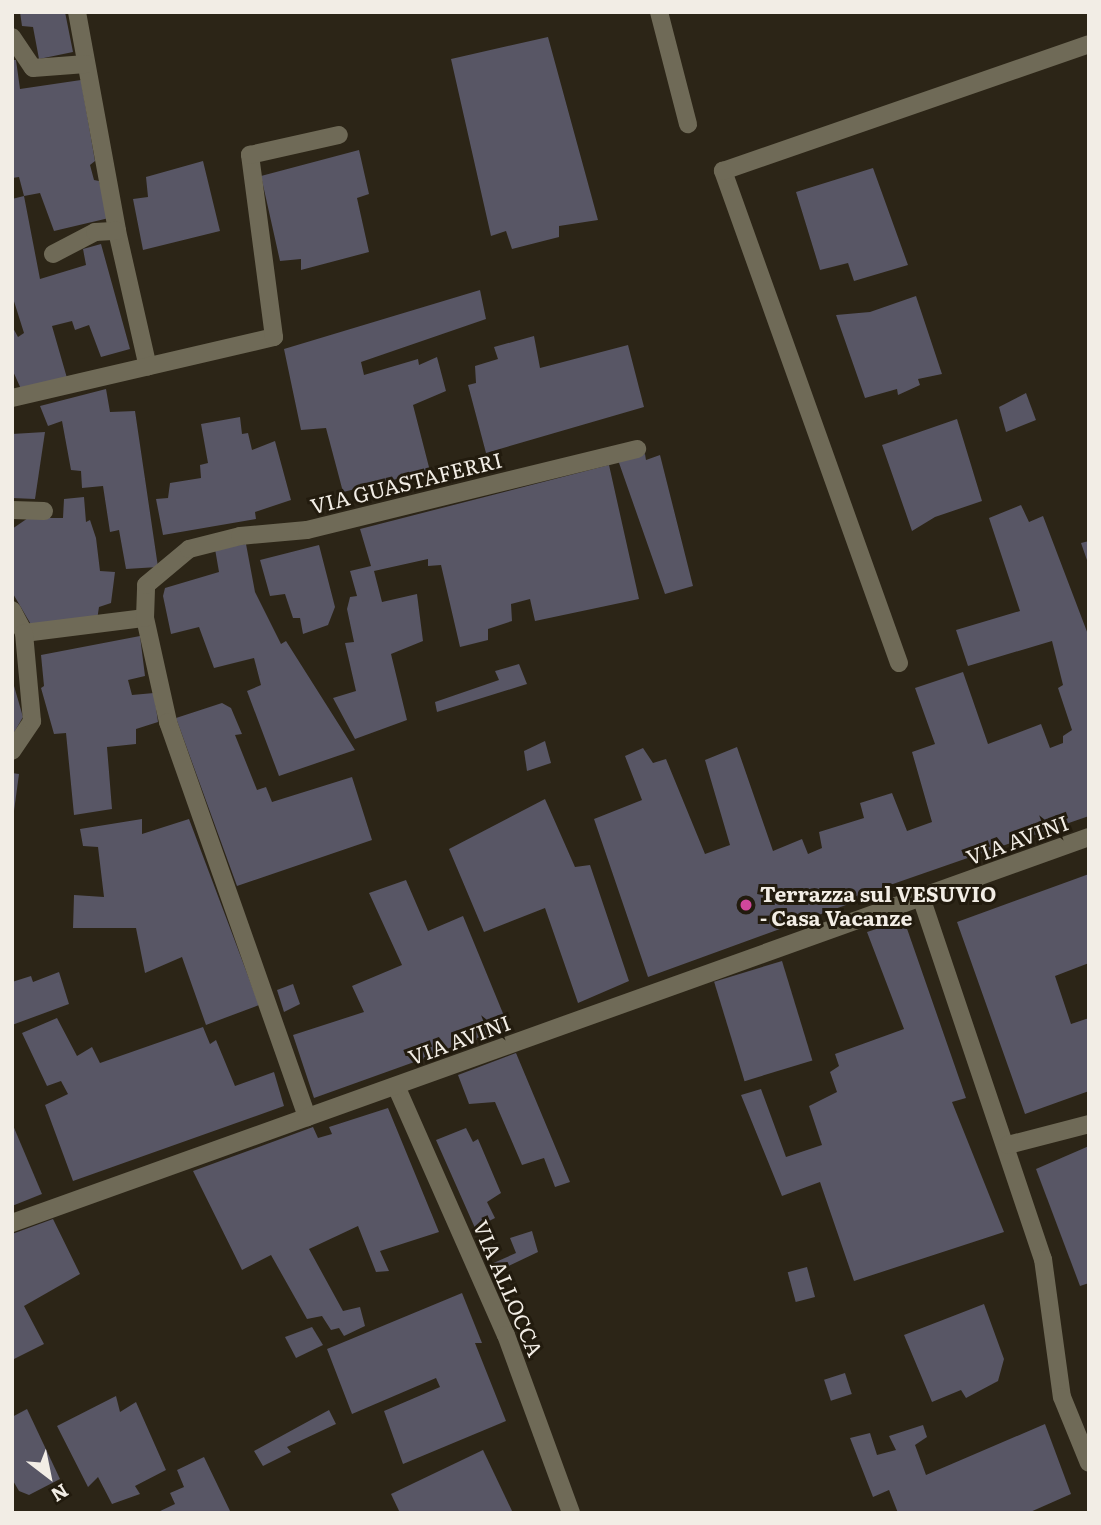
<!DOCTYPE html>
<html>
<head>
<meta charset="utf-8">
<style>
  body { margin:0 }
  #map { position:relative; width:1101px; height:1525px; overflow:hidden; background:#2c2517; font-family:Literata,serif }
  div>[style] { position:absolute }
  [style*='--x'] { left:calc(var(--x)*1px); top:calc(var(--y)*1px); width:calc(var(--w)*1px); rotate:calc(var(--a)*1deg) }
  .building>* { inset:0; background:#585665; transform-origin:0 0 }
  .street>* { height:18px; margin:-9px; padding:0 9px; transform-origin:9px; border-radius:9px; background:#6f6a57 }
  .dots>* { width:19px; height:19px; translate:-50% -50%; box-sizing:border-box; border:4px solid #221b0e; border-radius:50% }
  span { translate:-50% -50%; white-space:nowrap; text-align:center; line-height:1.15; -webkit-text-stroke:6px #221b0e; paint-order:stroke }
  .street-label { font-size:21px; color:#f2ede5 }
  .poi-label { font-size:21px; color:#f2ede5; font-weight:700 }
  .left { translate:0 -50%; text-align:left }
  .frame { position:absolute; inset:0; border:14px solid #f2ede5; pointer-events:none }
  .north { position:absolute; left:14px; top:1441px; width:70px; height:70px; -webkit-text-stroke:5px #221b0e; paint-order:stroke; rotate:148deg; font-size:19px; font-weight:700; line-height:28px; text-align:center; color:#f2ede5 }
  .north::after { content:''; display:block; margin:auto; width:24px; height:32px; background:#f2ede5; clip-path:polygon(50% 0,100% 100%,50% 72%,0 100%) }
</style>
</head>
<body>
<div id="map">
  <div class="building">
    <i style="clip-path:polygon(20px 12px,65px 12px,73px 52px,39px 59px,33px 27px,22px 26px)"></i>
    <i style="clip-path:polygon(548px 37px,598px 220px,559px 226px,559px 237px,512px 249px,506px 231px,491px 236px,451px 59px)"></i>
    <i style="clip-path:polygon(12px 60px,16px 60px,20px 89px,81px 80px,95px 161px,90px 165px,94px 180px,99px 181px,109px 218px,54px 231px,40px 193px,24px 196px,19px 177px,12px 178px)"></i>
    <i style="clip-path:polygon(359px 150px,369px 194px,357px 198px,369px 252px,301px 270px,301px 259px,280px 261px,261px 176px)"></i>
    <i style="clip-path:polygon(203px 161px,220px 231px,143px 250px,133px 199px,148px 197px,146px 177px)"></i>
    <i style="clip-path:polygon(873px 168px,908px 265px,854px 281px,848px 263px,820px 270px,796px 192px)"></i>
    <i style="clip-path:polygon(24px 196px,40px 279px,86px 265px,83px 249px,101px 244px,130px 349px,101px 357px,89px 325px,75px 330px,72px 321px,52px 326px,67px 378px,21px 389px,12px 369px,12px 326px,18px 337px,24px 333px,12px 295px,12px 199px)"></i>
    <i style="clip-path:polygon(480px 290px,486px 319px,361px 362px,364px 375px,418px 359px,419px 365px,437px 357px,446px 391px,413px 405px,430px 471px,343px 492px,326px 428px,301px 430px,284px 349px)"></i>
    <i style="clip-path:polygon(916px 296px,942px 374px,918px 379px,920px 385px,898px 395px,897px 389px,865px 398px,836px 315px,870px 312px)"></i>
    <i style="clip-path:polygon(534px 336px,540px 368px,628px 345px,644px 407px,486px 453px,468px 385px,476px 383px,475px 366px,498px 359px,494px 347px)"></i>
    <i style="clip-path:polygon(106px 389px,110px 412px,135px 411px,158px 567px,126px 569px,119px 530px,110px 532px,103px 486px,82px 488px,81px 471px,71px 470px,62px 421px,48px 426px,40px 406px)"></i>
    <i style="clip-path:polygon(1026px 393px,1036px 420px,1006px 432px,999px 407px)"></i>
    <i style="clip-path:polygon(240px 417px,242px 434px,248px 433px,252px 450px,275px 441px,291px 500px,255px 512px,256px 519px,163px 535px,156px 499px,168px 498px,170px 483px,201px 478px,200px 465px,208px 463px,201px 424px)"></i>
    <i style="clip-path:polygon(957px 419px,982px 501px,935px 517px,912px 531px,882px 445px)"></i>
    <i style="clip-path:polygon(45px 432px,35px 499px,12px 498px,12px 434px)"></i>
    <i style="clip-path:polygon(645px 454px,646px 460px,660px 455px,693px 586px,665px 594px,618px 460px)"></i>
    <i style="clip-path:polygon(609px 465px,639px 599px,535px 621px,530px 599px,511px 604px,512px 621px,488px 629px,488px 640px,460px 647px,441px 565px,428px 566px,428px 559px,374px 571px,382px 602px,417px 594px,423px 641px,391px 654px,407px 720px,355px 739px,333px 698px,356px 691px,345px 643px,354px 642px,347px 609px,350px 597px,357px 596px,350px 571px,371px 566px,360px 529px)"></i>
    <i style="clip-path:polygon(84px 497px,86px 522px,90px 520px,96px 538px,100px 571px,115px 572px,111px 603px,99px 607px,97px 620px,33px 628px,12px 592px,12px 529px,28px 518px,63px 518px,64px 499px)"></i>
    <i style="clip-path:polygon(1021px 505px,1029px 522px,1043px 516px,1089px 637px,1089px 816px,890px 885px,890px 889px,648px 977px,594px 819px,642px 800px,625px 756px,643px 748px,653px 763px,666px 759px,705px 854px,730px 845px,705px 760px,737px 747px,773px 851px,802px 839px,808px 854px,822px 848px,819px 832px,864px 818px,860px 803px,892px 793px,907px 831px,932px 822px,912px 752px,935px 744px,915px 688px,963px 672px,988px 744px,1041px 724px,1050px 748px,1063px 743px,1063px 736px,1072px 730px,1058px 688px,1063px 685px,1052px 641px,968px 666px,956px 630px,1020px 611px,989px 518px)"></i>
    <i style="clip-path:polygon(1089px 541px,1089px 563px,1088px 563px,1081px 543px)"></i>
    <i style="clip-path:polygon(246px 544px,255px 592px,281px 644px,286px 641px,355px 750px,279px 776px,247px 691px,261px 685px,254px 658px,214px 668px,199px 627px,171px 634px,163px 596px,165px 588px,219px 572px,215px 549px)"></i>
    <i style="clip-path:polygon(319px 545px,335px 607px,328px 625px,303px 634px,300px 618px,293px 618px,285px 594px,270px 596px,260px 560px)"></i>
    <i style="clip-path:polygon(140px 636px,145px 676px,128px 680px,132px 695px,154px 693px,158px 722px,136px 729px,136px 744px,107px 747px,112px 809px,74px 815px,66px 733px,54px 734px,41px 688px,44px 686px,41px 655px)"></i>
    <i style="clip-path:polygon(519px 664px,527px 684px,437px 712px,435px 702px,499px 680px,495px 671px)"></i>
    <i style="clip-path:polygon(12px 679px,23px 717px,12px 736px)"></i>
    <i style="clip-path:polygon(222px 703px,231px 708px,242px 734px,235px 735px,257px 790px,266px 787px,272px 802px,352px 777px,372px 840px,237px 886px,176px 718px)"></i>
    <i style="clip-path:polygon(545px 741px,551px 763px,527px 771px,524px 751px)"></i>
    <i style="clip-path:polygon(12px 773px,19px 774px,14px 811px,12px 811px)"></i>
    <i style="clip-path:polygon(545px 799px,575px 867px,590px 865px,629px 981px,578px 1003px,545px 908px,484px 932px,449px 849px)"></i>
    <i style="clip-path:polygon(142px 819px,142px 834px,189px 819px,259px 1005px,206px 1025px,182px 957px,145px 973px,136px 928px,73px 928px,74px 895px,104px 897px,98px 847px,83px 846px,80px 829px)"></i>
    <i style="clip-path:polygon(1089px 874px,1089px 963px,1055px 976px,1071px 1024px,1089px 1018px,1089px 1091px,1025px 1114px,957px 922px)"></i>
    <i style="clip-path:polygon(406px 880px,428px 931px,463px 916px,509px 1028px,314px 1098px,293px 1035px,364px 1012px,352px 986px,402px 965px,369px 893px)"></i>
    <i style="clip-path:polygon(904px 920px,966px 1098px,952px 1102px,1004px 1232px,854px 1281px,820px 1182px,782px 1196px,741px 1095px,761px 1089px,786px 1157px,822px 1145px,809px 1106px,837px 1092px,830px 1072px,839px 1066px,835px 1054px,904px 1029px,867px 932px)"></i>
    <i style="left:782px;top:961px;width:104px;height:71px;rotate:73deg"></i>
    <i style="clip-path:polygon(59px 972px,69px 1004px,12px 1025px,12px 982px,31px 976px,33px 982px)"></i>
    <i style="clip-path:polygon(293px 984px,300px 1004px,284px 1012px,277px 990px)"></i>
    <i style="clip-path:polygon(57px 1018px,77px 1056px,92px 1047px,100px 1063px,203px 1027px,210px 1044px,216px 1040px,235px 1086px,274px 1072px,284px 1106px,73px 1181px,45px 1105px,68px 1094px,61px 1081px,47px 1086px,22px 1033px)"></i>
    <i style="clip-path:polygon(516px 1053px,570px 1182px,555px 1187px,544px 1158px,522px 1165px,495px 1102px,469px 1104px,458px 1075px)"></i>
    <i style="clip-path:polygon(388px 1108px,439px 1232px,380px 1251px,389px 1271px,376px 1272px,358px 1226px,309px 1249px,343px 1311px,360px 1307px,365px 1326px,344px 1336px,339px 1328px,331px 1330px,322px 1316px,307px 1319px,271px 1255px,242px 1270px,193px 1171px,313px 1127px,318px 1138px,332px 1134px,329px 1127px)"></i>
    <i style="clip-path:polygon(12px 1123px,42px 1194px,12px 1206px)"></i>
    <i style="clip-path:polygon(466px 1128px,473px 1142px,478px 1139px,501px 1193px,487px 1202px,495px 1218px,475px 1228px,436px 1140px)"></i>
    <i style="clip-path:polygon(1089px 1146px,1089px 1283px,1080px 1286px,1036px 1169px)"></i>
    <i style="clip-path:polygon(53px 1219px,80px 1274px,24px 1306px,44px 1344px,12px 1360px,12px 1234px)"></i>
    <i style="clip-path:polygon(532px 1231px,538px 1252px,494px 1273px,489px 1265px,516px 1253px,510px 1238px)"></i>
    <i style="left:807px;top:1267px;width:31px;height:20px;rotate:75deg"></i>
    <i style="clip-path:polygon(462px 1293px,482px 1343px,475px 1343px,506px 1421px,403px 1464px,384px 1411px,440px 1387px,436px 1378px,352px 1414px,327px 1349px)"></i>
    <i style="clip-path:polygon(984px 1304px,1004px 1359px,998px 1381px,966px 1398px,961px 1390px,932px 1402px,904px 1335px)"></i>
    <i style="clip-path:polygon(312px 1327px,323px 1345px,296px 1358px,285px 1337px)"></i>
    <i style="left:845px;top:1373px;width:22px;height:22px;rotate:72deg"></i>
    <i style="clip-path:polygon(116px 1396px,120px 1412px,136px 1402px,166px 1470px,135px 1486px,140px 1494px,112px 1504px,98px 1477px,88px 1487px,57px 1426px)"></i>
    <i style="clip-path:polygon(27px 1409px,60px 1479px,29px 1495px,19px 1491px,12px 1479px,12px 1417px)"></i>
    <i style="clip-path:polygon(329px 1410px,336px 1424px,287px 1447px,291px 1452px,263px 1466px,254px 1451px)"></i>
    <i style="clip-path:polygon(1045px 1424px,1071px 1494px,1028px 1513px,898px 1513px,889px 1490px,873px 1497px,850px 1438px,870px 1433px,877px 1455px,896px 1450px,889px 1436px,923px 1425px,927px 1437px,915px 1445px,926px 1475px)"></i>
    <i style="clip-path:polygon(483px 1450px,513px 1513px,400px 1513px,391px 1494px)"></i>
    <i style="clip-path:polygon(204px 1457px,231px 1513px,156px 1513px,175px 1504px,170px 1493px,184px 1487px,177px 1470px)"></i>
  </div>
  <div class="street">
    <i style="--x:77;--y:12;--w:223;--a:79.6"></i>
    <i style="--x:117;--y:231;--w:139;--a:77.2"></i>
    <i style="--x:659;--y:12;--w:116;--a:75.5"></i>
    <i style="--x:12;--y:37;--w:37;--a:56"></i>
    <i style="--x:33;--y:68;--w:53;--a:-4.3"></i>
    <i style="--x:53;--y:254;--w:47;--a:-27.6"></i>
    <i style="--x:95;--y:232;--w:22;--a:-3"></i>
    <i style="--x:12;--y:398;--w:269;--a:-13.1"></i>
    <i style="--x:274;--y:337;--w:184;--a:-97.5"></i>
    <i style="--x:250;--y:155;--w:91;--a:-12.7"></i>
    <i style="--x:12;--y:510;--w:32;--a:2"></i>
    <i style="--x:12;--y:610;--w:26;--a:62"></i>
    <i style="--x:24;--y:633;--w:122;--a:-7.1"></i>
    <i style="--x:145;--y:618;--w:107;--a:77.5"></i>
    <i style="--x:168;--y:722;--w:419;--a:70.6"></i>
    <i style="--x:145;--y:618;--w:33;--a:-88"></i>
    <i style="--x:146;--y:585;--w:56;--a:-39.9"></i>
    <i style="--x:189;--y:549;--w:53;--a:-14.3"></i>
    <i style="--x:240;--y:536;--w:67;--a:-5.1"></i>
    <i style="--x:307;--y:530;--w:340;--a:-13.8"></i>
    <i style="--x:899;--y:663;--w:523;--a:-109.68"></i>
    <i style="--x:723;--y:171;--w:387;--a:-19.1"></i>
    <i style="--x:12;--y:751;--w:36;--a:-56"></i>
    <i style="--x:32;--y:721;--w:88;--a:-95.2"></i>
    <i style="--x:921;--y:897;--w:382;--a:71.4"></i>
    <i style="--x:1043;--y:1259;--w:139;--a:82.2"></i>
    <i style="--x:1062;--y:1397;--w:71;--a:67.8"></i>
    <i style="--x:396;--y:1086;--w:272;--a:66.2"></i>
    <i style="--x:506;--y:1335;--w:189;--a:69.9"></i>
    <i style="--x:1008;--y:1145;--w:84;--a:-14.5"></i>
    <i style="--x:12;--y:1223;--w:1144;--a:-19.72"></i>
  </div>
  <div class="dots">
    <i style="left:746px;top:905px;background:#d1479c"></i>
  </div>
  <div class="street-label">
    <span style="left:406px;top:482px;rotate:-14deg">VIA GUASTAFERRI</span>
    <span style="left:1017px;top:839px;rotate:-20deg">VIA AVINI</span>
    <span style="left:459px;top:1039px;rotate:-20deg">VIA AVINI</span>
    <span style="left:509px;top:1288px;rotate:67deg">VIA ALLOCCA</span>
  </div>
  <div class="poi-label">
    <span class="left" style="left:760px;top:905px">Terrazza sul VESUVIO<br>- Casa Vacanze</span>
  </div>
  <div class="frame"></div>
  <div class="north">N</div>
</div>
</body>
</html>
